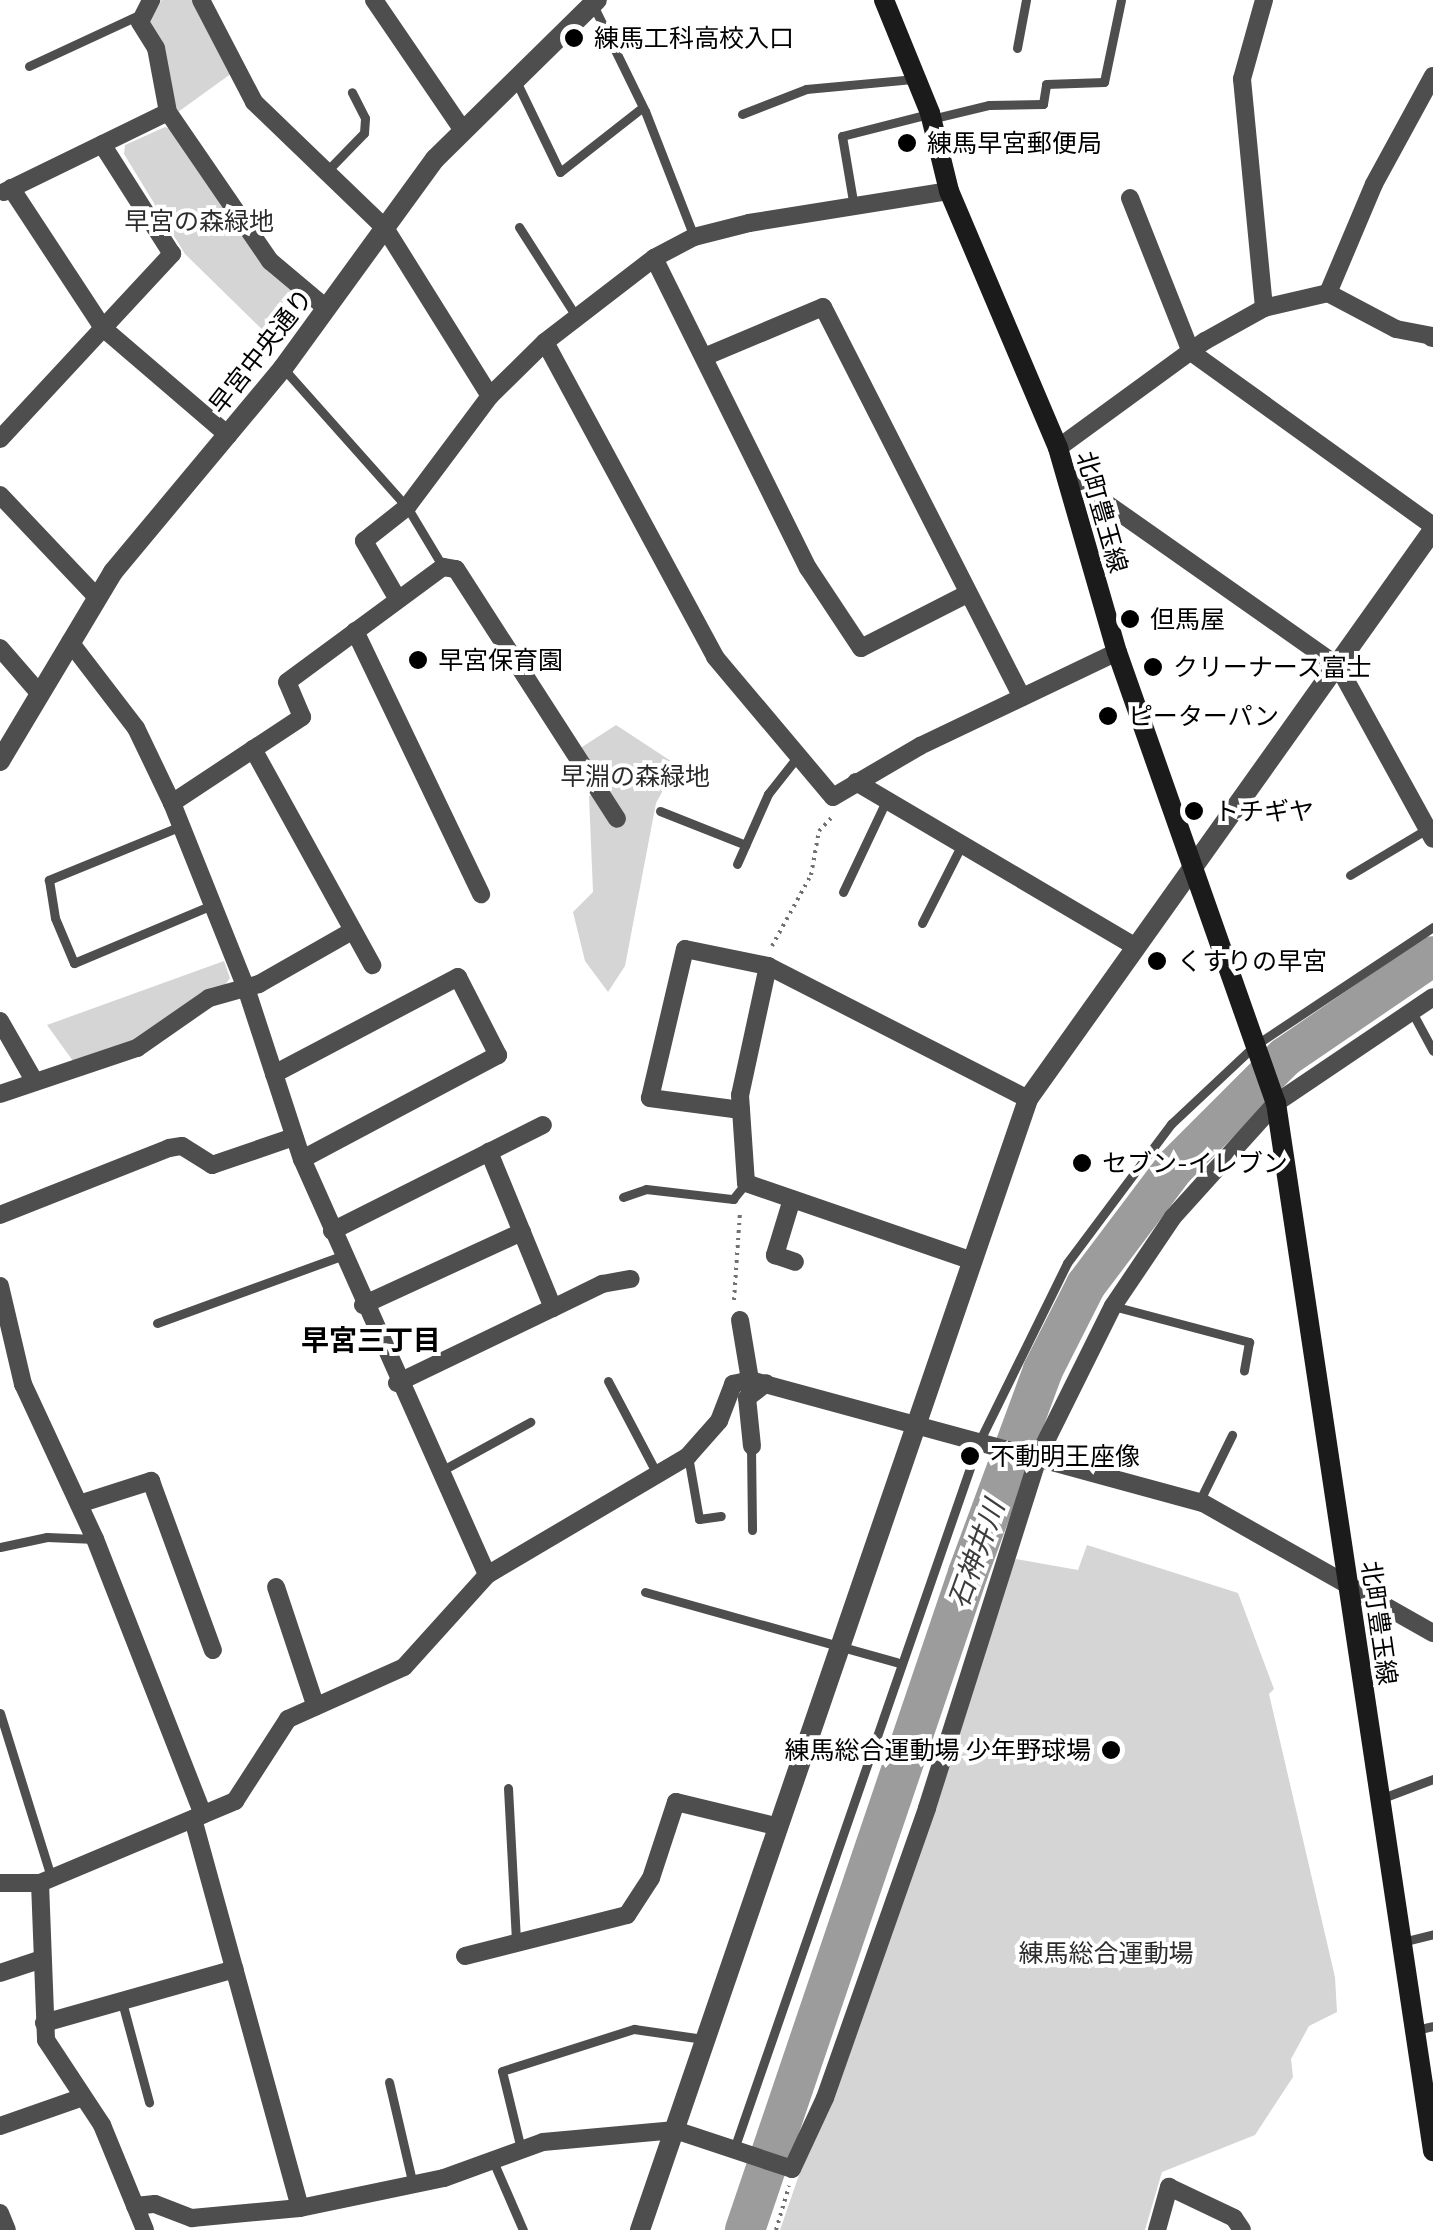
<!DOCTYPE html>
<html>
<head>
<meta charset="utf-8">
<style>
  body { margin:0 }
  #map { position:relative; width:1433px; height:2230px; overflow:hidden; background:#fff; font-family:Mulish,"Noto Sans JP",sans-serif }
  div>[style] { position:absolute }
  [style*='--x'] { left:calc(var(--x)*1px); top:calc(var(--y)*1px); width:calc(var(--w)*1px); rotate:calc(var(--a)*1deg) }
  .green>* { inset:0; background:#d5d5d5 }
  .river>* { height:40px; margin:-20px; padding:0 20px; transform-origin:20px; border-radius:20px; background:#9c9c9c }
  .path>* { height:4px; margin-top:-2px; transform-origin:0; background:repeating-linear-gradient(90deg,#707070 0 2.5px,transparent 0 7.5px) }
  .service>* { height:9px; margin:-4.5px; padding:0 4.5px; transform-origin:4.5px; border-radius:4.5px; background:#4e4e4e }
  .minor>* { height:18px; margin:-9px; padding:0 9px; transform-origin:9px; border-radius:9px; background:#4e4e4e }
  .tertiary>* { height:20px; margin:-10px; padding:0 10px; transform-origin:10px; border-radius:10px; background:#4e4e4e }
  .secondary>* { height:20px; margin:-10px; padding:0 10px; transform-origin:10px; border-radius:10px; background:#1b1b1b }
  .dots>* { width:28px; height:28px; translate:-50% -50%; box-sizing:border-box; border:5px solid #fff; border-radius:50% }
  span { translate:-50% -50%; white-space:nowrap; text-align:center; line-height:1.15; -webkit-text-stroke:8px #fff; paint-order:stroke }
  .poi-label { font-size:25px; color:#000 }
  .left { translate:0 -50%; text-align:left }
  .right { translate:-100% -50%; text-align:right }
  .park-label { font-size:25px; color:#2c2c2c }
  .street-label { font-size:25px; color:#000 }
  .neighbourhood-label { font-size:28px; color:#000; font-weight:700 }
  .water-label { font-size:28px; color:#3d3d3d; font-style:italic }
</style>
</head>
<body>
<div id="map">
  <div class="green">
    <i style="clip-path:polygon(162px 0,196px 0,232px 73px,178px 112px,149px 21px)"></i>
    <i style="clip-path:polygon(165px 127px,176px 131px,258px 259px,300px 297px,275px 342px,185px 254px,124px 154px,125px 145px)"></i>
    <i style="clip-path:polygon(616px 725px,677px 765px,656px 803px,625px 966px,608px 992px,585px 961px,573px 912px,593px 892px,589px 796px,605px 789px,579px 749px)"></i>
    <i style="clip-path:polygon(224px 961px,230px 978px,222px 989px,132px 1043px,73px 1061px,47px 1025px)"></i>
    <i style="clip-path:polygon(1087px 1545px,1238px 1593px,1274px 1689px,1269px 1694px,1335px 1977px,1337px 2012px,1309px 2026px,1291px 2059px,1293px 2077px,1255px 2135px,1162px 2172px,1145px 2230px,780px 2230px,1006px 1576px,1016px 1559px,1078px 1570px)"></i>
  </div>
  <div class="river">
    <i style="--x:745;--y:2230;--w:694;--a:-71.25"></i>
    <i style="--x:968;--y:1573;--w:216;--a:-69.7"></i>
    <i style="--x:1043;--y:1370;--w:95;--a:-63.2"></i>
    <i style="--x:1086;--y:1285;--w:148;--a:-53"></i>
    <i style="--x:1175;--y:1167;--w:156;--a:-45"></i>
    <i style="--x:1285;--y:1057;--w:179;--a:-34.3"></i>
  </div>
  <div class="path">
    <i style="--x:772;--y:946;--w:81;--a:-61.2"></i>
    <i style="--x:811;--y:875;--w:45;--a:-79.7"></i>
    <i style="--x:819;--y:831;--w:18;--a:-47"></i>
    <i style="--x:734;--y:1300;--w:89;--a:-86.1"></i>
    <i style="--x:776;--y:2230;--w:46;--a:-73.5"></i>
  </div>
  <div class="service">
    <i style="--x:594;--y:7;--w:116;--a:63.9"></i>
    <i style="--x:645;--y:111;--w:135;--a:68.7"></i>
    <i style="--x:1017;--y:48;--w:49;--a:-79.4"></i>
    <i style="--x:29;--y:66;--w:121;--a:-24.9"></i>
    <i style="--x:516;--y:81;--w:101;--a:64.2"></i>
    <i style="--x:560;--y:172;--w:105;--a:-38.1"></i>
    <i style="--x:742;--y:114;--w:69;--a:-21.3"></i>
    <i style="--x:806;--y:89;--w:107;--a:-5.3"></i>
    <i style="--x:931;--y:119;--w:60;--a:-13.6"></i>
    <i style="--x:989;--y:105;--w:54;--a:-1.1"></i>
    <i style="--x:1043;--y:104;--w:20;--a:-81"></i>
    <i style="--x:1046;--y:84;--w:58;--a:-2"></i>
    <i style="--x:1104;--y:82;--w:84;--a:-78.3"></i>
    <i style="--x:327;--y:171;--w:53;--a:-45.8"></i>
    <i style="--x:364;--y:133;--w:15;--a:-86"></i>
    <i style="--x:365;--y:118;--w:29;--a:-117"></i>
    <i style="--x:854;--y:207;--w:72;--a:-99.6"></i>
    <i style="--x:842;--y:136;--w:90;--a:-14.2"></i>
    <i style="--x:519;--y:227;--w:106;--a:57.4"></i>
    <i style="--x:283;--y:368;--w:186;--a:48.3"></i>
    <i style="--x:407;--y:507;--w:70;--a:59"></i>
    <i style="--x:660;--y:811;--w:92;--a:21.6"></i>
    <i style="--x:181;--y:826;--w:143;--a:157.8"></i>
    <i style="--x:49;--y:880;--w:38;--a:81"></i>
    <i style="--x:55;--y:918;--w:49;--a:67.1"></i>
    <i style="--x:74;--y:963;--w:150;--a:-22.8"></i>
    <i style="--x:737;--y:864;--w:77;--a:-66.1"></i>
    <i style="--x:768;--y:794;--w:48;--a:-51.7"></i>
    <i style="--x:1350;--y:875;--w:90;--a:-30.9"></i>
    <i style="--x:843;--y:892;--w:103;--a:-64.7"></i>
    <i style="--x:922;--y:923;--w:89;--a:-63.1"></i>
    <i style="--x:1412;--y:1012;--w:44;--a:61.7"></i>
    <i style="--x:623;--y:1197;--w:24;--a:-19"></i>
    <i style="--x:646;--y:1189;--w:88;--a:6.6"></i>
    <i style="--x:733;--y:1199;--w:21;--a:-51"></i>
    <i style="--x:1113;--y:1306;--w:141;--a:14.8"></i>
    <i style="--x:1249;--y:1342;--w:29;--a:100"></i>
    <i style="--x:157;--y:1323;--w:199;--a:-20"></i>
    <i style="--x:608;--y:1381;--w:107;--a:62.2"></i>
    <i style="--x:751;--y:1446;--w:84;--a:89.3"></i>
    <i style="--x:688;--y:1456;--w:64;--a:80.1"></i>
    <i style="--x:699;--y:1519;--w:22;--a:-8"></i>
    <i style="--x:441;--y:1471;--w:102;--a:-28.8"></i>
    <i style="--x:1199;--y:1502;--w:75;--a:-63.8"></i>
    <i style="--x:0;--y:1547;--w:48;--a:-12"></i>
    <i style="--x:47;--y:1537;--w:48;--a:2.4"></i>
    <i style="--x:645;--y:1592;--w:261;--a:15.6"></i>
    <i style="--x:0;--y:1713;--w:169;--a:72.7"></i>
    <i style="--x:508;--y:1788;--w:155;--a:87"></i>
    <i style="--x:1380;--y:1799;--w:57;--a:-20.7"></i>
    <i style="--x:1402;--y:1942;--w:32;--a:-14"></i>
    <i style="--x:122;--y:2002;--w:104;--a:74.9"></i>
    <i style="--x:1416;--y:2030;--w:17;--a:-13"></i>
    <i style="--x:389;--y:2082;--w:106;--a:76.9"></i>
    <i style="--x:521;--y:2149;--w:80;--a:-103.7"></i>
    <i style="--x:502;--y:2071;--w:139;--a:-17.7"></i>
    <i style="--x:634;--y:2029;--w:70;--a:8.2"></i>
    <i style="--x:734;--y:2149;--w:748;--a:-70.89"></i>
    <i style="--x:979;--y:1442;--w:199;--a:-63.8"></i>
    <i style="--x:1067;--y:1263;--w:174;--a:-53.2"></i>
    <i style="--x:1171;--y:1124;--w:114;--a:-43.2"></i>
    <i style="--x:1254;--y:1046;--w:215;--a:-33.6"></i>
    <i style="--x:493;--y:2161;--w:75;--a:66.5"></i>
  </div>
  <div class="minor">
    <i style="--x:201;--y:0;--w:115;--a:62.5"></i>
    <i style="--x:254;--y:102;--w:182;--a:43.9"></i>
    <i style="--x:385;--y:228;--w:198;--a:58"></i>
    <i style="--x:374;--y:0;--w:156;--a:55.7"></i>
    <i style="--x:1264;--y:0;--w:82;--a:105.6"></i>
    <i style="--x:1242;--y:79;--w:230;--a:84.5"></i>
    <i style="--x:168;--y:112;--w:181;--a:55.6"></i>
    <i style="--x:270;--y:261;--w:73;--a:40"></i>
    <i style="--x:11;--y:188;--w:168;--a:56.7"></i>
    <i style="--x:103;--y:328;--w:165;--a:40.6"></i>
    <i style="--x:4;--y:192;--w:182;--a:-26"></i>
    <i style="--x:168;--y:112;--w:65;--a:-100.6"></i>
    <i style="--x:156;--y:48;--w:31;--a:-122"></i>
    <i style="--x:140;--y:22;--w:25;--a:-63"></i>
    <i style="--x:1130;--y:198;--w:166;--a:68.4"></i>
    <i style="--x:1191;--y:352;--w:298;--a:35.7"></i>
    <i style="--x:654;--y:258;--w:346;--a:63.6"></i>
    <i style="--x:808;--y:568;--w:96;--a:56.5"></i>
    <i style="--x:861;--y:648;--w:117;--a:-27"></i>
    <i style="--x:1328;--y:293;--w:118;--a:-67.1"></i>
    <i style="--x:1374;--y:184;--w:123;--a:-61.4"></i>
    <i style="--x:545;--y:342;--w:358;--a:61.6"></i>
    <i style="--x:715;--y:657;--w:183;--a:49.9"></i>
    <i style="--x:833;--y:797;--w:101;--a:-30.4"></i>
    <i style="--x:920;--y:746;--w:218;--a:-25.5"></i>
    <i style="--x:704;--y:357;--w:129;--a:-22.8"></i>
    <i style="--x:823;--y:307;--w:438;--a:63"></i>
    <i style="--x:0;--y:439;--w:253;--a:-47.1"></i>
    <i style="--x:172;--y:254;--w:130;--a:-122.5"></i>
    <i style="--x:1058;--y:448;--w:182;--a:-36.1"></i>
    <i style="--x:1205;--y:341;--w:68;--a:-29.2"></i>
    <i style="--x:1264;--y:308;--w:66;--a:-13.2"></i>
    <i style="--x:1328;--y:293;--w:77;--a:27.9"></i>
    <i style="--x:1396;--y:329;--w:38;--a:11"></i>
    <i style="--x:1066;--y:475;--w:332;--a:35.1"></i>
    <i style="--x:1338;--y:666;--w:197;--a:61.2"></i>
    <i style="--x:0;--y:495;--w:139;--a:46.5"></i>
    <i style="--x:397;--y:598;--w:66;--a:-120.1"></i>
    <i style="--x:364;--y:541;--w:55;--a:-38.3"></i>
    <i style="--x:407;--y:507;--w:139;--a:-53.2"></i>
    <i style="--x:490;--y:396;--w:77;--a:-44.5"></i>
    <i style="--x:545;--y:342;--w:138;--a:-37.6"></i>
    <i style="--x:654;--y:258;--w:45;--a:-27.7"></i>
    <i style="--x:694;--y:237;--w:57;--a:-14.3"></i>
    <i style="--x:749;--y:223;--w:203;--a:-9.1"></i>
    <i style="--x:355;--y:631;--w:292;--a:64.4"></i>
    <i style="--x:70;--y:642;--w:108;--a:52.5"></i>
    <i style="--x:136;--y:728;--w:83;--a:64.4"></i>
    <i style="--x:172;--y:803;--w:199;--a:68.2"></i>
    <i style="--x:246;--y:988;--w:180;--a:71.9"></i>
    <i style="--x:302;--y:1159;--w:455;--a:66"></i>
    <i style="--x:0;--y:648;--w:61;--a:49"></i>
    <i style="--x:253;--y:749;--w:247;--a:61.1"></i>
    <i style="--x:856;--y:782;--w:323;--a:30.5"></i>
    <i style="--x:172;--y:803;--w:156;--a:-33.5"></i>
    <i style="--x:302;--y:717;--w:38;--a:-113"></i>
    <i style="--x:287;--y:682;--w:194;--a:-36.4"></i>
    <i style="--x:443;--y:567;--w:13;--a:9"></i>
    <i style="--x:456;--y:569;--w:297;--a:57.2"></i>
    <i style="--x:768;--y:966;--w:132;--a:102.2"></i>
    <i style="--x:740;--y:1095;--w:88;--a:86.1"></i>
    <i style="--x:746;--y:1183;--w:239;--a:19"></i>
    <i style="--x:0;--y:1021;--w:70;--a:60.2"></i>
    <i style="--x:274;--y:1074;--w:208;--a:-27.8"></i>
    <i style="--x:458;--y:977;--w:88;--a:62.9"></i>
    <i style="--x:498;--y:1055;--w:222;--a:152"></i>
    <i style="--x:0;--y:1094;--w:145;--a:-18.6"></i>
    <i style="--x:137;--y:1048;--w:88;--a:-34.8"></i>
    <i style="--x:209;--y:998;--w:52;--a:-15.6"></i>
    <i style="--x:259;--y:984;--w:107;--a:-29.7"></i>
    <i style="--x:741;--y:1110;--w:92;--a:-172.5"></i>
    <i style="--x:650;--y:1098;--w:153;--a:-76.8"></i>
    <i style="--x:685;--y:949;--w:85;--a:11.6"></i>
    <i style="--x:768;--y:966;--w:292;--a:27.1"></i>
    <i style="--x:792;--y:1199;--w:59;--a:106.9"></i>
    <i style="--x:775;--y:1255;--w:21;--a:19"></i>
    <i style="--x:0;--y:1215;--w:182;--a:-21.6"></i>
    <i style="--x:169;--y:1148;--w:13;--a:-9"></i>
    <i style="--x:182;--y:1146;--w:36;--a:32"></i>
    <i style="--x:212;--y:1165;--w:87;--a:-18.9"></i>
    <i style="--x:332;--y:1231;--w:236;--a:-26.7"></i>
    <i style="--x:0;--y:1286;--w:101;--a:76.8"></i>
    <i style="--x:23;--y:1384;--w:171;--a:65.1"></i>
    <i style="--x:95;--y:1539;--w:296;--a:68.6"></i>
    <i style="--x:363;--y:1305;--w:175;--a:-24.7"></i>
    <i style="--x:553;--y:1308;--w:55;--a:-26.1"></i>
    <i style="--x:602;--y:1284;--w:29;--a:-10"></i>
    <i style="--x:740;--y:1320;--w:61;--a:80.5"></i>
    <i style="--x:397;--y:1383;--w:173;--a:-25.7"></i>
    <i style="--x:553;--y:1308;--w:169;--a:-112.3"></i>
    <i style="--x:752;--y:1446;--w:48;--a:-95.9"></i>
    <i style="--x:747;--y:1398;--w:24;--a:-38"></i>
    <i style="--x:79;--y:1504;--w:76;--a:-17.7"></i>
    <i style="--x:151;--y:1481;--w:180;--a:69.9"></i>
    <i style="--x:276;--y:1587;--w:126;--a:71.6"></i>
    <i style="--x:193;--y:1819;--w:403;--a:74.6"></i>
    <i style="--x:0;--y:1883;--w:40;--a:0"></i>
    <i style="--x:40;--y:1883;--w:212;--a:-22.8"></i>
    <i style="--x:235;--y:1801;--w:98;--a:-57.1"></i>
    <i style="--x:288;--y:1719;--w:127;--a:-24.1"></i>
    <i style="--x:404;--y:1667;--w:124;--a:-47.9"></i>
    <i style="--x:487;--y:1575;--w:234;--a:-30.6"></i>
    <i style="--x:688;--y:1456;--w:47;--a:-48.5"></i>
    <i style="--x:719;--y:1421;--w:40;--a:-69"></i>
    <i style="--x:733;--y:1384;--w:17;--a:-13"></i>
    <i style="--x:750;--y:1380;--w:469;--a:15.2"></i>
    <i style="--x:1203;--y:1503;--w:264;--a:29.5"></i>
    <i style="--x:40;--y:1883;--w:157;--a:87.8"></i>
    <i style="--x:46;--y:2040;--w:102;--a:56.6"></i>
    <i style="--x:102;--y:2125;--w:113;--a:67.7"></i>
    <i style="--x:465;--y:1956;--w:167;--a:-14.2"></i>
    <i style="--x:627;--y:1915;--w:44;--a:-57"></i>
    <i style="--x:651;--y:1878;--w:80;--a:-71.8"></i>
    <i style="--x:676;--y:1802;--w:106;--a:13.6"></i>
    <i style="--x:0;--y:1973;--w:44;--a:-18.4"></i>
    <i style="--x:44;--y:2023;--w:198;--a:-15.8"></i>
    <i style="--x:0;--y:2126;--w:85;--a:-19.3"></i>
    <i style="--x:135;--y:2206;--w:20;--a:-6"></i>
    <i style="--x:155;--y:2204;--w:40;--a:21"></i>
    <i style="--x:192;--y:2218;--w:108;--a:-5.3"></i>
    <i style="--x:300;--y:2208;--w:147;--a:-11.8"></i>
    <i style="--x:444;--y:2178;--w:105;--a:-20"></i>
    <i style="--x:543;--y:2142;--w:133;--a:-5.2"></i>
    <i style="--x:675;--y:2130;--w:123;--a:18.4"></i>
    <i style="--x:792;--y:2169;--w:78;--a:-65.1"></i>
    <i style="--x:825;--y:2098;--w:307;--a:-70.6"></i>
    <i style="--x:927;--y:1808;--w:370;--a:-72.4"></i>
    <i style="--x:1039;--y:1455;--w:166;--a:-63.6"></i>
    <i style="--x:1113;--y:1306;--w:107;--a:-56"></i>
    <i style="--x:1173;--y:1217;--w:154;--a:-47.9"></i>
    <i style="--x:1276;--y:1103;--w:189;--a:-34"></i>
    <i style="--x:0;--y:2213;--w:18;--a:68"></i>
    <i style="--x:1157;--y:2230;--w:45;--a:-74.4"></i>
    <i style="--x:1169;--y:2187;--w:72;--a:25.5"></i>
    <i style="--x:1234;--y:2218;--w:14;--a:56"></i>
  </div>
  <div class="tertiary">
    <i style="--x:1432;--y:337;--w:1;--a:0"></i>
    <i style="--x:0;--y:761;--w:220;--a:-59.1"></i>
    <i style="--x:113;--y:572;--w:266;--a:-50.2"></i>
    <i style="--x:283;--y:368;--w:258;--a:-54"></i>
    <i style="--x:435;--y:159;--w:227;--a:-44.5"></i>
    <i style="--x:640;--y:2230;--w:1196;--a:-71.06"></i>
    <i style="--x:1028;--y:1099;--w:698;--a:-54.56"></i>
  </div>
  <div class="secondary">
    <i style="--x:884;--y:0;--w:122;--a:67.8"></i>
    <i style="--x:930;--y:113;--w:80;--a:76.3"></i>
    <i style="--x:949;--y:191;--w:279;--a:67"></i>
    <i style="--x:1058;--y:448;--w:212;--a:73.9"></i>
    <i style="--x:1117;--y:652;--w:478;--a:70.6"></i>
    <i style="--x:1276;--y:1103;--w:1060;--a:81.48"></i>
  </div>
  <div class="dots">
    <i style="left:574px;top:38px;background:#000"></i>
    <i style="left:907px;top:143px;background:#000"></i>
    <i style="left:1130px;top:619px;background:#000"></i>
    <i style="left:418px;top:660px;background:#000"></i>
    <i style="left:1153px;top:667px;background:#000"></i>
    <i style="left:1108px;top:716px;background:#000"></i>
    <i style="left:1194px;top:811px;background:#000"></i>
    <i style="left:1157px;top:961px;background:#000"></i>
    <i style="left:1082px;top:1163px;background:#000"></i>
    <i style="left:970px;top:1456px;background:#000"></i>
    <i style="left:1111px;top:1750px;background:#000"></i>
  </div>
  <div class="poi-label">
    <span class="left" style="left:594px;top:38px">練馬工科高校入口</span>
    <span class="left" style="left:927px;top:143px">練馬早宮郵便局</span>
    <span class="left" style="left:1150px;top:619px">但馬屋</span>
    <span class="left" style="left:438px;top:660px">早宮保育園</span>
    <span class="left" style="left:1173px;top:667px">クリーナース富士</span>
    <span class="left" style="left:1128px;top:716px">ピーターパン</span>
    <span class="left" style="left:1214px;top:811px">トチギヤ</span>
    <span class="left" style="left:1177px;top:961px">くすりの早宮</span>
    <span class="left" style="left:1102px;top:1163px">セブン-イレブン</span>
    <span class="left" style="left:990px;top:1456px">不動明王座像</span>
    <span class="right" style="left:1091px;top:1750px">練馬総合運動場 少年野球場</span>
  </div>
  <div class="park-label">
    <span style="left:199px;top:221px">早宮の森緑地</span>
    <span style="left:635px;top:776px">早淵の森緑地</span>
    <span style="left:1106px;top:1953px">練馬総合運動場</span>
  </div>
  <div class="street-label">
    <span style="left:261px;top:351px;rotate:-52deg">早宮中央通り</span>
    <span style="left:1102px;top:512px;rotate:74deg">北町豊玉線</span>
    <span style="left:1379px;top:1623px;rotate:82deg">北町豊玉線</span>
  </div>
  <div class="neighbourhood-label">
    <span style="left:371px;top:1340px">早宮三丁目</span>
  </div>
  <div class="water-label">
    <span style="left:976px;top:1554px;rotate:-70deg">石神井川</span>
  </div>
</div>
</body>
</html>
